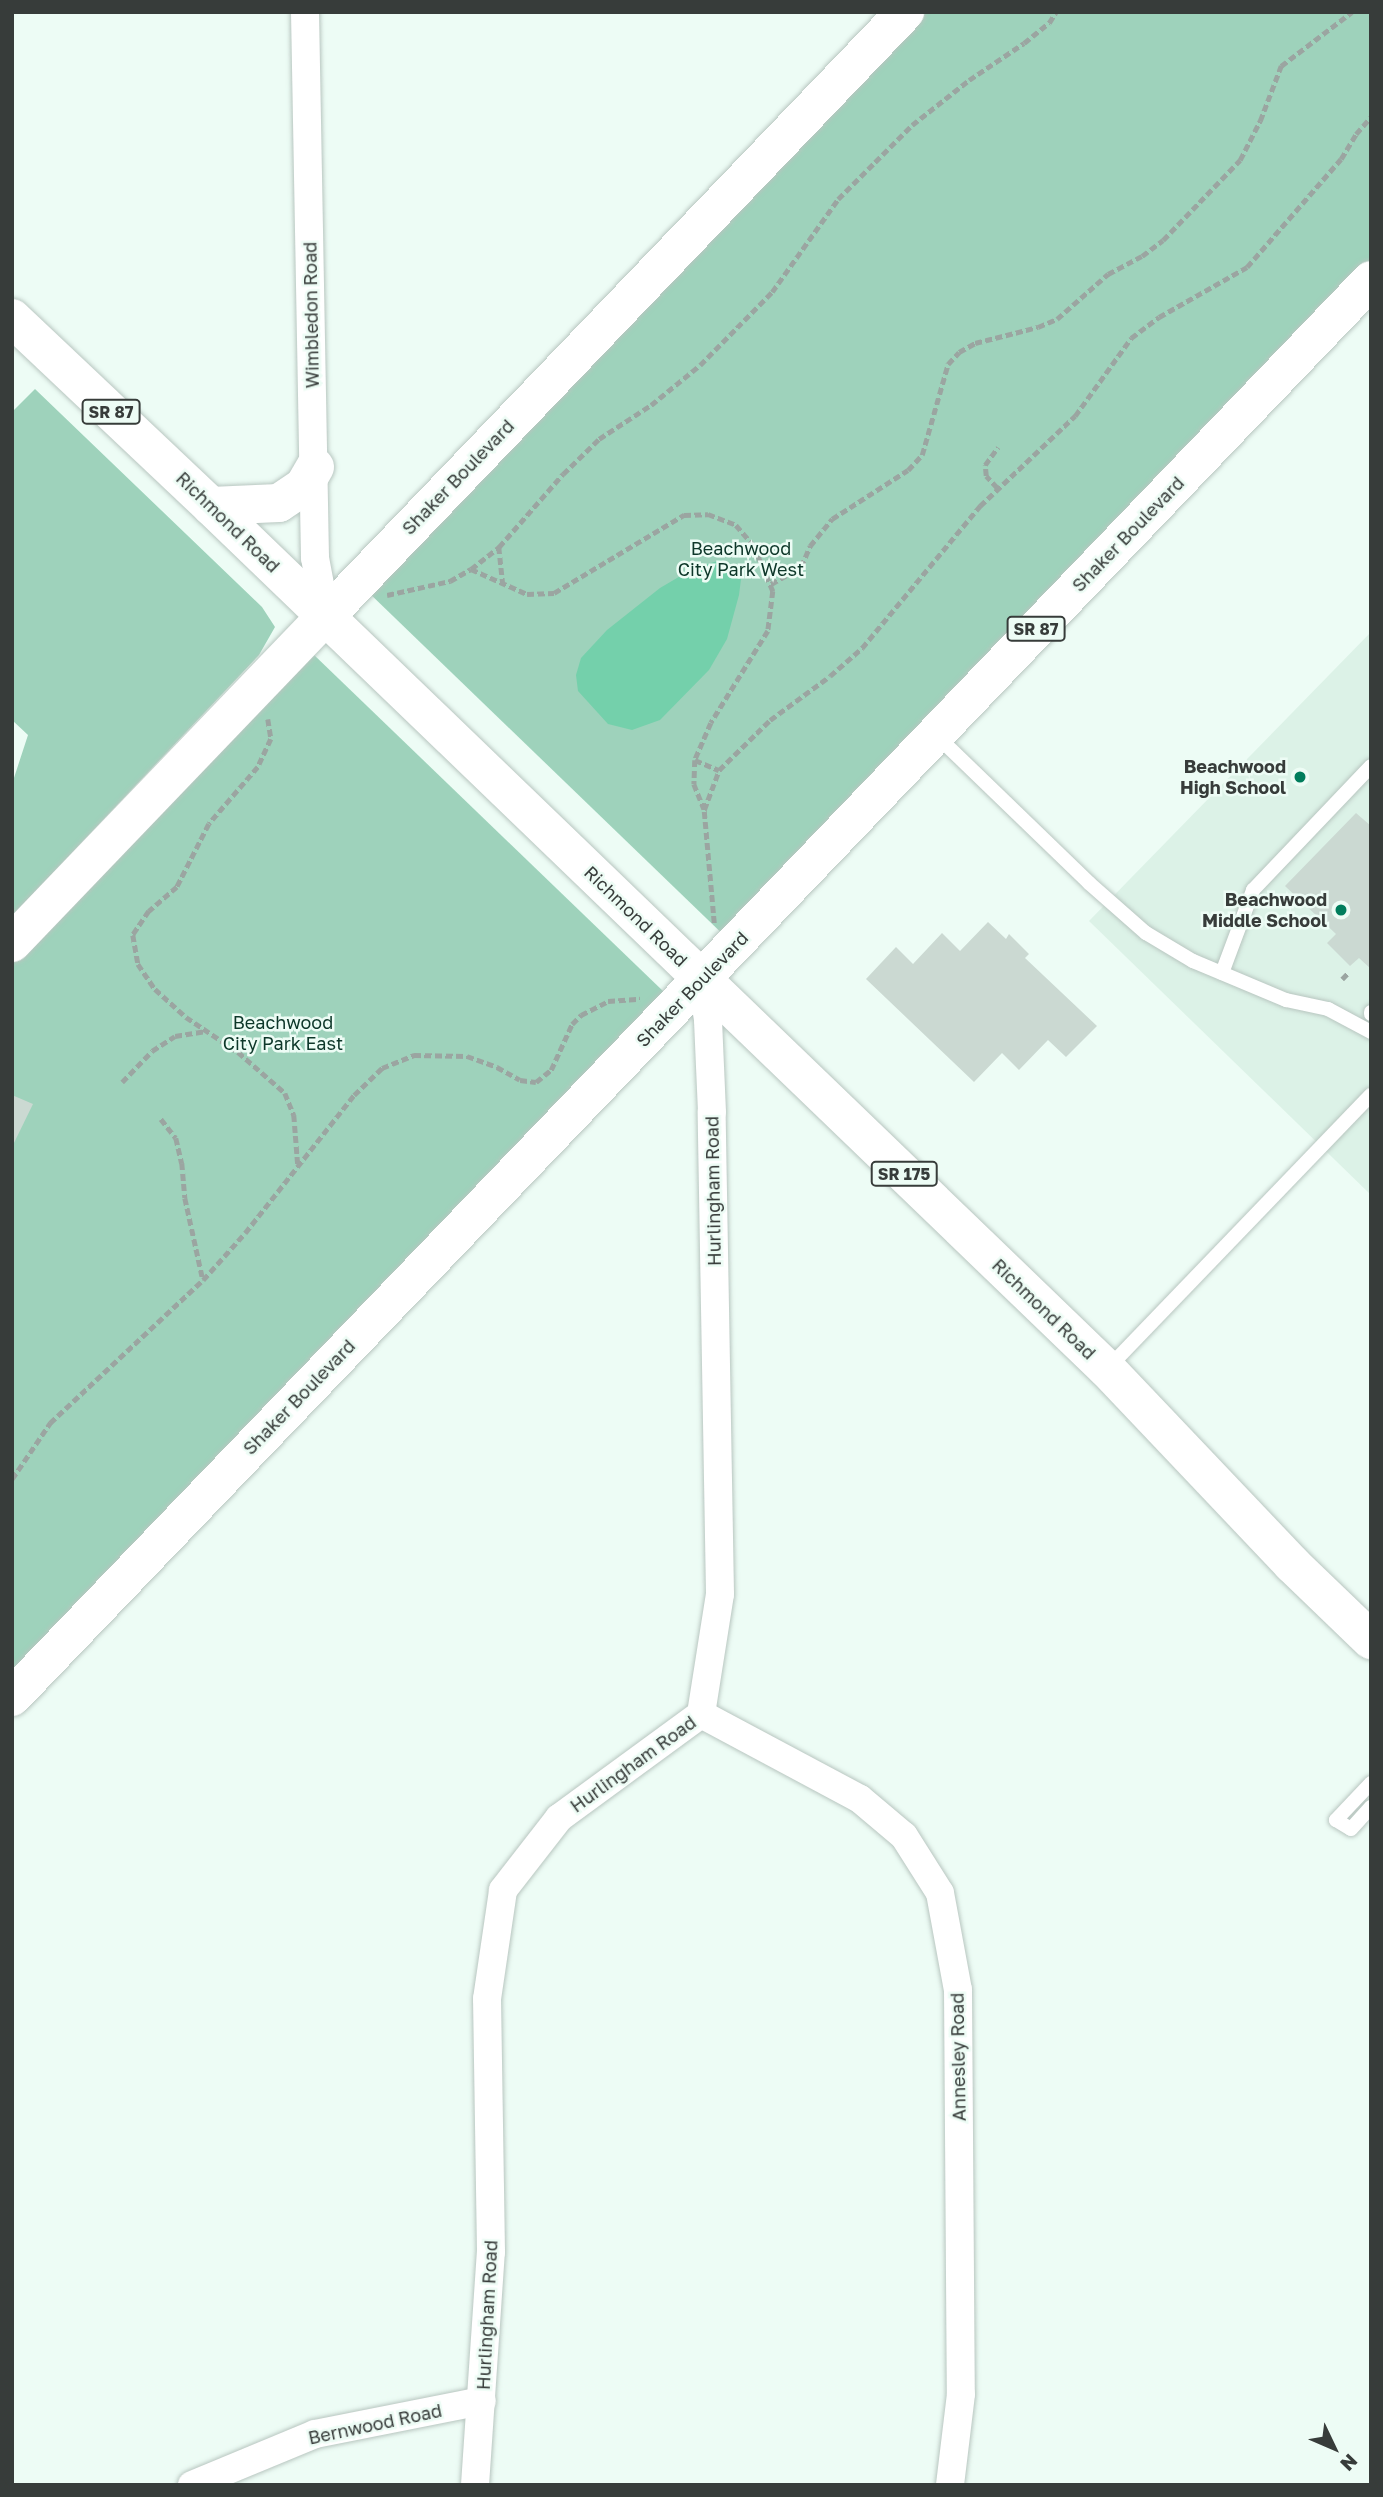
<!DOCTYPE html>
<html>
<head>
<meta charset="utf-8">
<style>
  body { margin:0 }
  #map { position:relative; width:1383px; height:2497px; overflow:hidden; background:#edfcf5; font-family:"Golos Text",sans-serif }
  div>[style] { position:absolute }
  [style*='--x'] { left:calc(var(--x)*1px); top:calc(var(--y)*1px); width:calc(var(--w)*1px); rotate:calc(var(--a)*1deg) }
  .built>* { inset:0; background:#dcf2e7 }
  .green>* { inset:0; background:#9ed2bb }
  .water>* { inset:0; background:#74d0ab }
  .building>* { inset:0; background:#cbd9d2 }
  .path>* { height:4.5px; margin-top:-2.25px; transform-origin:0; background:repeating-linear-gradient(90deg,#9ba5a1 0 7px,transparent 0 10.5px) }
  .roads { filter:drop-shadow(0 0 2px #b8c6c0) drop-shadow(0 0 2px #b8c6c0) }
  .service>* { height:14px; margin:-7px; padding:0 7px; transform-origin:7px; border-radius:7px; background:#fff }
  .minor>* { height:28px; margin:-14px; padding:0 14px; transform-origin:14px; border-radius:14px; background:#fff }
  .secondary>* { height:38px; margin:-19px; padding:0 19px; transform-origin:19px; border-radius:19px; background:#fff }
  .primary>* { height:38px; margin:-19px; padding:0 19px; transform-origin:19px; border-radius:19px; background:#fff }
  .dots>* { width:19px; height:19px; translate:-50% -50%; box-sizing:border-box; border:4px solid #edfcf5; border-radius:50% }
  span { translate:-50% -50%; white-space:nowrap; text-align:center; line-height:1.15; -webkit-text-stroke:5px #edfcf5; paint-order:stroke }
  .shield-label span { padding:2px 5px; background:#edfcf5; border:2px solid; border-radius:5px; -webkit-text-stroke-width:0 }
  .shield-label { font-size:16px; color:#373c3a; font-weight:700 }
  .street-label { font-size:18px; color:#373c3a }
  .park-label { font-size:18px; color:#0d3729 }
  .poi-label { font-size:18px; color:#373c3a; font-weight:700 }
  .right { translate:-100% -50%; text-align:right }
  .frame { position:absolute; inset:0; border:14px solid #373c3a; pointer-events:none }
  .north { position:absolute; left:1299px; top:2413px; width:70px; height:70px; -webkit-text-stroke:5px #edfcf5; paint-order:stroke; rotate:134deg; font-size:19px; font-weight:700; line-height:28px; text-align:center; color:#373c3a }
  .north::after { content:''; display:block; margin:auto; width:24px; height:32px; background:#373c3a; clip-path:polygon(50% 0,100% 100%,50% 72%,0 100%) }
</style>
</head>
<body>
<div id="map">
  <div class="built">
    <i style="clip-path:polygon(1371px 632px,1371px 1195px,1089px 921px)"></i>
  </div>
  <div class="green">
    <i style="clip-path:polygon(905px 12px,1371px 12px,1371px 280px,734px 945px,366px 590px)"></i>
    <i style="clip-path:polygon(35px 389px,262px 607px,275px 627px,259px 655px,12px 916px,12px 784px,28px 735px,12px 720px,12px 412px)"></i>
    <i style="clip-path:polygon(312px 653px,664px 992px,12px 1678px,12px 953px)"></i>
  </div>
  <div class="water">
    <i style="clip-path:polygon(721px 560px,735px 568px,741px 579px,739px 595px,727px 639px,709px 670px,660px 720px,632px 730px,608px 724px,578px 691px,576px 675px,581px 658px,607px 630px,660px 588px,694px 568px)"></i>
  </div>
  <div class="building">
    <i style="clip-path:polygon(1356px 813px,1371px 826px,1371px 969px,1359px 958px,1350px 966px,1327px 943px,1336px 934px,1285px 886px)"></i>
    <i style="clip-path:polygon(988px 922px,1006px 939px,1009px 934px,1029px 954px,1025px 958px,1097px 1026px,1066px 1057px,1048px 1040px,1019px 1070px,1002px 1053px,974px 1082px,866px 979px,896px 947px,913px 964px,942px 933px,960px 951px)"></i>
    <i style="clip-path:polygon(12px 1095px,33px 1104px,12px 1147px)"></i>
  </div>
  <div class="path">
    <i style="--x:997;--y:488;--w:16;--a:-133"></i>
    <i style="--x:986;--y:476;--w:11;--a:-95"></i>
    <i style="--x:985;--y:465;--w:22;--a:-54"></i>
    <i style="--x:499;--y:547;--w:36;--a:84"></i>
    <i style="--x:471;--y:569;--w:61;--a:24.1"></i>
    <i style="--x:527;--y:594;--w:27;--a:-2"></i>
    <i style="--x:554;--y:593;--w:152;--a:-31"></i>
    <i style="--x:684;--y:515;--w:24;--a:-2"></i>
    <i style="--x:708;--y:514;--w:30;--a:21"></i>
    <i style="--x:736;--y:525;--w:28;--a:49"></i>
    <i style="--x:754;--y:546;--w:49;--a:67.1"></i>
    <i style="--x:773;--y:591;--w:40;--a:97.1"></i>
    <i style="--x:768;--y:631;--w:108;--a:121.8"></i>
    <i style="--x:711;--y:723;--w:40;--a:113.4"></i>
    <i style="--x:695;--y:760;--w:24;--a:92"></i>
    <i style="--x:694;--y:784;--w:27;--a:68"></i>
    <i style="--x:771;--y:584;--w:34;--a:-30"></i>
    <i style="--x:801;--y:567;--w:23;--a:-67"></i>
    <i style="--x:810;--y:546;--w:35;--a:-51"></i>
    <i style="--x:832;--y:519;--w:90;--a:-32.8"></i>
    <i style="--x:908;--y:470;--w:21;--a:-47"></i>
    <i style="--x:922;--y:455;--w:95;--a:-74.1"></i>
    <i style="--x:948;--y:364;--w:16;--a:-47"></i>
    <i style="--x:959;--y:352;--w:18;--a:-29"></i>
    <i style="--x:975;--y:343;--w:65;--a:-14.3"></i>
    <i style="--x:1038;--y:327;--w:21;--a:-23"></i>
    <i style="--x:1057;--y:319;--w:68;--a:-41.4"></i>
    <i style="--x:1108;--y:274;--w:38;--a:-28"></i>
    <i style="--x:1142;--y:256;--w:26;--a:-37"></i>
    <i style="--x:1163;--y:240;--w:111;--a:-46.1"></i>
    <i style="--x:1240;--y:160;--w:44;--a:-62.9"></i>
    <i style="--x:1260;--y:121;--w:59;--a:-69.1"></i>
    <i style="--x:1281;--y:66;--w:89;--a:-37.3"></i>
    <i style="--x:387;--y:595;--w:65;--a:-12.5"></i>
    <i style="--x:450;--y:581;--w:24;--a:-30"></i>
    <i style="--x:471;--y:569;--w:36;--a:-38"></i>
    <i style="--x:499;--y:547;--w:97;--a:-48.8"></i>
    <i style="--x:563;--y:474;--w:50;--a:-44.2"></i>
    <i style="--x:599;--y:439;--w:62;--a:-33.2"></i>
    <i style="--x:651;--y:405;--w:63;--a:-39.2"></i>
    <i style="--x:700;--y:365;--w:103;--a:-45.4"></i>
    <i style="--x:772;--y:292;--w:114;--a:-54.6"></i>
    <i style="--x:838;--y:199;--w:105;--a:-45"></i>
    <i style="--x:912;--y:125;--w:73;--a:-38.3"></i>
    <i style="--x:969;--y:80;--w:66;--a:-33.9"></i>
    <i style="--x:1024;--y:43;--w:32;--a:-39"></i>
    <i style="--x:1049;--y:23;--w:13;--a:-58"></i>
    <i style="--x:268;--y:719;--w:20;--a:81"></i>
    <i style="--x:271;--y:739;--w:31;--a:115"></i>
    <i style="--x:258;--y:767;--w:75;--a:130.7"></i>
    <i style="--x:209;--y:824;--w:71;--a:116.9"></i>
    <i style="--x:177;--y:887;--w:37;--a:139"></i>
    <i style="--x:149;--y:911;--w:29;--a:124"></i>
    <i style="--x:133;--y:935;--w:29;--a:80"></i>
    <i style="--x:138;--y:964;--w:30;--a:56"></i>
    <i style="--x:155;--y:989;--w:42;--a:42.1"></i>
    <i style="--x:186;--y:1017;--w:63;--a:33.9"></i>
    <i style="--x:238;--y:1052;--w:62;--a:41.1"></i>
    <i style="--x:285;--y:1093;--w:24;--a:68"></i>
    <i style="--x:294;--y:1115;--w:51;--a:85.5"></i>
    <i style="--x:695;--y:760;--w:26;--a:23"></i>
    <i style="--x:714;--y:923;--w:113;--a:-95.1"></i>
    <i style="--x:704;--y:810;--w:43;--a:-69.4"></i>
    <i style="--x:719;--y:770;--w:71;--a:-44.4"></i>
    <i style="--x:770;--y:720;--w:74;--a:-36.3"></i>
    <i style="--x:830;--y:676;--w:43;--a:-41.2"></i>
    <i style="--x:862;--y:648;--w:185;--a:-50.3"></i>
    <i style="--x:980;--y:506;--w:131;--a:-43.5"></i>
    <i style="--x:1075;--y:416;--w:96;--a:-54.3"></i>
    <i style="--x:1131;--y:338;--w:35;--a:-37"></i>
    <i style="--x:1159;--y:317;--w:101;--a:-29.6"></i>
    <i style="--x:1247;--y:267;--w:143;--a:-49"></i>
    <i style="--x:1341;--y:159;--w:29;--a:-59"></i>
    <i style="--x:1356;--y:134;--w:23;--a:-49"></i>
    <i style="--x:1342;--y:979;--w:10;--a:-45"></i>
    <i style="--x:122;--y:1082;--w:43;--a:-45.9"></i>
    <i style="--x:152;--y:1051;--w:27;--a:-33"></i>
    <i style="--x:175;--y:1036;--w:30;--a:-9"></i>
    <i style="--x:161;--y:1119;--w:24;--a:52"></i>
    <i style="--x:176;--y:1138;--w:26;--a:77"></i>
    <i style="--x:182;--y:1163;--w:35;--a:85"></i>
    <i style="--x:185;--y:1198;--w:84;--a:77.6"></i>
    <i style="--x:12;--y:1479;--w:68;--a:-55.8"></i>
    <i style="--x:50;--y:1423;--w:209;--a:-43.1"></i>
    <i style="--x:203;--y:1280;--w:63;--a:-48.2"></i>
    <i style="--x:245;--y:1233;--w:176;--a:-51.7"></i>
    <i style="--x:354;--y:1095;--w:39;--a:-44"></i>
    <i style="--x:382;--y:1068;--w:35;--a:-22"></i>
    <i style="--x:414;--y:1055;--w:53;--a:1.1"></i>
    <i style="--x:467;--y:1056;--w:32;--a:20"></i>
    <i style="--x:497;--y:1067;--w:26;--a:29"></i>
    <i style="--x:520;--y:1080;--w:16;--a:7"></i>
    <i style="--x:536;--y:1082;--w:19;--a:-39"></i>
    <i style="--x:551;--y:1070;--w:51;--a:-65.5"></i>
    <i style="--x:572;--y:1024;--w:13;--a:-45"></i>
    <i style="--x:581;--y:1015;--w:30;--a:-27"></i>
    <i style="--x:608;--y:1001;--w:32;--a:-4"></i>
  </div>
  <div class="roads">
    <div class="service">
      <i style="--x:937;--y:736;--w:211;--a:44"></i>
      <i style="--x:1089;--y:883;--w:76;--a:41.3"></i>
      <i style="--x:1146;--y:933;--w:55;--a:30.8"></i>
      <i style="--x:1193;--y:961;--w:101;--a:22.8"></i>
      <i style="--x:1286;--y:1000;--w:43;--a:12.1"></i>
      <i style="--x:1328;--y:1009;--w:49;--a:28.1"></i>
      <i style="--x:1222;--y:973;--w:89;--a:-69.5"></i>
      <i style="--x:1253;--y:890;--w:171;--a:-46.4"></i>
      <i style="--x:1371;--y:1012;--w:2;--a:90"></i>
      <i style="--x:1108;--y:1368;--w:379;--a:-46.1"></i>
      <i style="--x:1371;--y:1783;--w:51;--a:133.4"></i>
      <i style="--x:1336;--y:1820;--w:17;--a:31"></i>
      <i style="--x:1351;--y:1829;--w:30;--a:-48"></i>
    </div>
    <div class="minor">
      <i style="--x:305;--y:12;--w:546;--a:88.95"></i>
      <i style="--x:315;--y:558;--w:59;--a:79.3"></i>
      <i style="--x:701;--y:1714;--w:180;--a:28.1"></i>
      <i style="--x:860;--y:1799;--w:57;--a:40.1"></i>
      <i style="--x:904;--y:1836;--w:67;--a:57.7"></i>
      <i style="--x:940;--y:1893;--w:99;--a:79.5"></i>
      <i style="--x:958;--y:1990;--w:404;--a:89.6"></i>
      <i style="--x:961;--y:2394;--w:92;--a:96.9"></i>
      <i style="--x:192;--y:2485;--w:133;--a:-22.5"></i>
      <i style="--x:315;--y:2434;--w:170;--a:-11.2"></i>
      <i style="--x:475;--y:2485;--w:234;--a:-86.1"></i>
      <i style="--x:491;--y:2252;--w:253;--a:-90.9"></i>
      <i style="--x:487;--y:1999;--w:110;--a:-81.6"></i>
      <i style="--x:503;--y:1890;--w:91;--a:-52.1"></i>
      <i style="--x:559;--y:1818;--w:176;--a:-36.2"></i>
      <i style="--x:701;--y:1714;--w:121;--a:-81"></i>
      <i style="--x:720;--y:1594;--w:482;--a:-91"></i>
      <i style="--x:712;--y:1112;--w:93;--a:-92.5"></i>
      <i style="--x:708;--y:1019;--w:41;--a:-99.9"></i>
    </div>
    <div class="secondary">
      <i style="--x:12;--y:943;--w:453;--a:-46.2"></i>
      <i style="--x:12;--y:1697;--w:995;--a:-46.18"></i>
    </div>
    <div class="primary">
      <i style="--x:12;--y:318;--w:274;--a:43.4"></i>
      <i style="--x:211;--y:506;--w:1244;--a:43.93"></i>
      <i style="--x:1107;--y:1369;--w:269;--a:46.5"></i>
      <i style="--x:1292;--y:1564;--w:110;--a:43.9"></i>
      <i style="--x:211;--y:506;--w:68;--a:-2.5"></i>
      <i style="--x:279;--y:503;--w:30;--a:-34"></i>
      <i style="--x:304;--y:486;--w:22;--a:-60"></i>
      <i style="--x:326;--y:616;--w:837;--a:-46.21"></i>
      <i style="--x:701;--y:979;--w:968;--a:-46.21"></i>
    </div>
  </div>
  <div class="dots">
    <i style="left:1300px;top:777px;background:#007d5c"></i>
    <i style="left:1341px;top:910px;background:#007d5c"></i>
  </div>
  <div class="shield-label">
    <span style="left:111px;top:412px">SR 87</span>
    <span style="left:1036px;top:629px">SR 87</span>
    <span style="left:904px;top:1174px">SR 175</span>
  </div>
  <div class="street-label">
    <span style="left:311px;top:315px;rotate:-91deg">Wimbledon Road</span>
    <span style="left:458px;top:477px;rotate:-46deg">Shaker Boulevard</span>
    <span style="left:228px;top:522px;rotate:44deg">Richmond Road</span>
    <span style="left:1128px;top:534px;rotate:-46deg">Shaker Boulevard</span>
    <span style="left:636px;top:916px;rotate:44deg">Richmond Road</span>
    <span style="left:692px;top:989px;rotate:-46deg">Shaker Boulevard</span>
    <span style="left:713px;top:1191px;rotate:-91deg">Hurlingham Road</span>
    <span style="left:1044px;top:1309px;rotate:44deg">Richmond Road</span>
    <span style="left:299px;top:1397px;rotate:-46deg">Shaker Boulevard</span>
    <span style="left:633px;top:1764px;rotate:-36deg">Hurlingham Road</span>
    <span style="left:958px;top:2057px;rotate:-91deg">Annesley Road</span>
    <span style="left:487px;top:2315px;rotate:-87deg">Hurlingham Road</span>
    <span style="left:375px;top:2424px;rotate:-12deg">Bernwood Road</span>
  </div>
  <div class="park-label">
    <span style="left:741px;top:559px">Beachwood<br>City Park West</span>
    <span style="left:283px;top:1033px">Beachwood<br>City Park East</span>
  </div>
  <div class="poi-label">
    <span class="right" style="left:1286px;top:777px">Beachwood<br>High School</span>
    <span class="right" style="left:1327px;top:910px">Beachwood<br>Middle School</span>
  </div>
  <div class="frame"></div>
  <div class="north">N</div>
</div>
</body>
</html>
